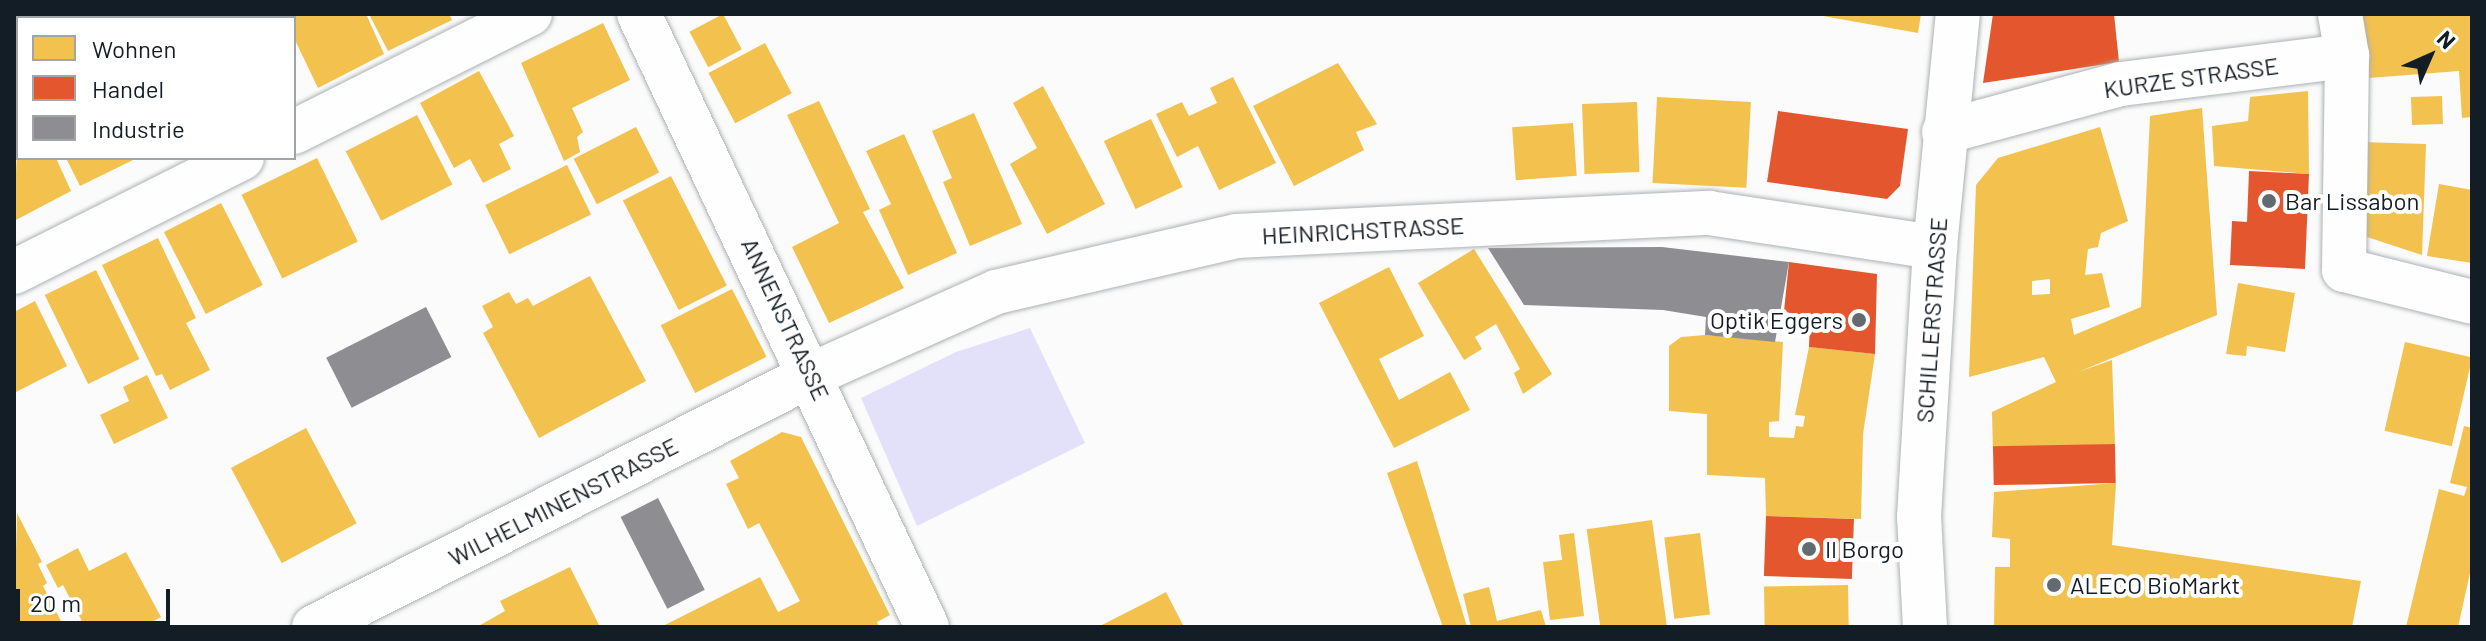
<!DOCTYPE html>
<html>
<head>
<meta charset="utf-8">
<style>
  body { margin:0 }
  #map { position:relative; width:2486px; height:641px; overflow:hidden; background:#fbfbfb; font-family:Barlow,sans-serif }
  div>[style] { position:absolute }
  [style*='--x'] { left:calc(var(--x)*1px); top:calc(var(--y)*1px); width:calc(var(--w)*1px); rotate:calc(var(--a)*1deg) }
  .green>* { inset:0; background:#e3e0fa }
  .homes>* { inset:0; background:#f2c14e; transform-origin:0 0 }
  .shops>* { inset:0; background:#e4572e; transform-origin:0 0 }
  .industry>* { inset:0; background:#8d8d92; transform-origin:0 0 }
  .roads { filter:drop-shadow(0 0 2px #acb1b4) drop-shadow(0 0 2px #acb1b4) }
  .minor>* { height:44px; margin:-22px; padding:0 22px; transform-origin:22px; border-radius:22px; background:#fefefe }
  .dots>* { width:22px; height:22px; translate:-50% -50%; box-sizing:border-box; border:4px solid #fff; border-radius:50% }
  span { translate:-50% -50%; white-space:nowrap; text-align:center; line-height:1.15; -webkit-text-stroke:8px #fff; paint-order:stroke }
  .street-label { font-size:24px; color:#131d25 }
  .poi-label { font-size:24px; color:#131d25 }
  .left { translate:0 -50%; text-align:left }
  .right { translate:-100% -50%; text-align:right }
  .frame { position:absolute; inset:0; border:16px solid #131d25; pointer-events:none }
  .legend { position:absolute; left:16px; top:16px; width:280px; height:144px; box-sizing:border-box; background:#fff; border:2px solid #a1a5a8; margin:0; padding:10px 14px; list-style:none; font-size:24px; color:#131d25 }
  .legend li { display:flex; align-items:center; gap:16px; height:40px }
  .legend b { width:40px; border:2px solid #a1a5a8 }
  .north { position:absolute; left:2390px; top:16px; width:80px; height:80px; -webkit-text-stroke:6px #fff; paint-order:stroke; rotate:45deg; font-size:22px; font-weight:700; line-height:32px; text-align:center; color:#131d25 }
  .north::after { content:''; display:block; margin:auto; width:28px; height:36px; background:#131d25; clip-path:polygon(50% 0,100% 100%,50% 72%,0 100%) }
  .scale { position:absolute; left:16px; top:589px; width:154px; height:36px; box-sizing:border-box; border:4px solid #131d25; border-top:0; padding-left:10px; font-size:24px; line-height:28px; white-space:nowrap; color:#131d25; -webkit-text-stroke:6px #fff; paint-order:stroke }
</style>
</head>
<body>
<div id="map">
  <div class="green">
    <i style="clip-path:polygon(1030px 328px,1085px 443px,917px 526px,861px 398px,956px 352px)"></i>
  </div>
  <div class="homes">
    <i style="left:96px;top:14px;width:47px;height:4px"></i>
    <i style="clip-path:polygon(283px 14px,366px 14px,384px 54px,318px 88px,294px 38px,294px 18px)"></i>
    <i style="clip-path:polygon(369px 14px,449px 14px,452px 20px,388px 51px)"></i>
    <i style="left:723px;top:14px;width:40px;height:38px;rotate:62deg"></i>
    <i style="clip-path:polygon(1812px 14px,1921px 14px,1918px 33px)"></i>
    <i style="clip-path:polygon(2362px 14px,2472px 14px,2472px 117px,2462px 118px,2459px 71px,2369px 78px)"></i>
    <i style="clip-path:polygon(603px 23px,630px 80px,572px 108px,583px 132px,577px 137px,580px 152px,564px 161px,521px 63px)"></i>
    <i style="left:765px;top:43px;width:57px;height:64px;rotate:62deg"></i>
    <i style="clip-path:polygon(1338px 63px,1377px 124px,1356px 132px,1364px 150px,1294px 186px,1253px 106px)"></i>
    <i style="clip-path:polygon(479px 71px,514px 136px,499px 144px,511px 169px,483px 183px,470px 159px,454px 168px,420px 103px)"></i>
    <i style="clip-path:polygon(1233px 77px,1276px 163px,1219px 190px,1198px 146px,1177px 157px,1156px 114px,1182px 102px,1189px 116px,1217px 103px,1210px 88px)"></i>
    <i style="clip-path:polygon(1043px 86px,1105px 204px,1047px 234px,1010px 164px,1037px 148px,1013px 103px)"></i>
    <i style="clip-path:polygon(2308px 91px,2309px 174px,2214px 166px,2212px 126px,2248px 121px,2250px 97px)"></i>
    <i style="left:2442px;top:96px;width:28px;height:31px;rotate:88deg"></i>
    <i style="left:1657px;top:97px;width:94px;height:86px;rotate:3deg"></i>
    <i style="clip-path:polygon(819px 101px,870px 209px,863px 212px,904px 288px,829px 323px,792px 247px,839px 223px,787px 115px)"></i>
    <i style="left:1637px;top:102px;width:70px;height:55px;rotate:88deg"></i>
    <i style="clip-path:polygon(evenodd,2202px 108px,2217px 315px,2078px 372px,2112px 360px,2115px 444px,1993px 454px,1992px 412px,2056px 382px,2044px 357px,1969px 377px,1976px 185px,1998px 158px,2100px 127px,2128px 221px,2101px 233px,2098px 247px,2088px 249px,2085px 275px,2102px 273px,2110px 307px,2071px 319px,2074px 335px,2141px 307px,2150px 116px,2202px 108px,2050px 279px,2050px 294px,2032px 295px,2032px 281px,2050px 279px)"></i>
    <i style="clip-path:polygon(974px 113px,1022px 224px,970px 246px,943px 182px,952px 178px,932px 131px)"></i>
    <i style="left:417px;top:115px;width:78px;height:80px;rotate:63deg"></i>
    <i style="left:1151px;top:119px;width:75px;height:52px;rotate:65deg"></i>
    <i style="left:1573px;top:123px;width:53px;height:61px;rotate:86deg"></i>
    <i style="clip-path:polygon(18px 124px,18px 158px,56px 158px,71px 191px,14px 221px)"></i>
    <i style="left:636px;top:127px;width:51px;height:70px;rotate:63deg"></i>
    <i style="clip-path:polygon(904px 134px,957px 253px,908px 275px,879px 210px,891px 204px,866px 151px)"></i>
    <i style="clip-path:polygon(2362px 142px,2426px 144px,2422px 255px,2364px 236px)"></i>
    <i style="clip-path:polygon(66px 158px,137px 158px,80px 186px)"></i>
    <i style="left:317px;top:158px;width:93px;height:84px;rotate:64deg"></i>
    <i style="left:567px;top:165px;width:55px;height:91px;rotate:64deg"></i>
    <i style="left:671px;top:176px;width:123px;height:54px;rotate:63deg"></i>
    <i style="clip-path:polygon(2439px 184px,2472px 190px,2472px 263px,2427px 256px)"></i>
    <i style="left:221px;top:203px;width:92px;height:64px;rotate:63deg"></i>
    <i style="clip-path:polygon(158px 238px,196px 318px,186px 323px,210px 370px,170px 390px,162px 374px,156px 376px,102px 265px)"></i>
    <i style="clip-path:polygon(1474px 249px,1552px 374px,1523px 394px,1514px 373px,1520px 369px,1496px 324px,1475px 337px,1482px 349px,1464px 360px,1418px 283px)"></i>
    <i style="clip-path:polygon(1389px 267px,1424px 336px,1379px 359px,1399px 400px,1450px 372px,1470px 410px,1394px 448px,1319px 303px)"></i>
    <i style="left:96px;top:270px;width:99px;height:57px;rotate:64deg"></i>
    <i style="clip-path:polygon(590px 276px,646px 381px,539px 438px,483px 333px,493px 327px,482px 306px,509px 292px,516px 304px,528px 298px,533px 306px)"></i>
    <i style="clip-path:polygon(2238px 283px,2295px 293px,2285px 352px,2247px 346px,2246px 356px,2226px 354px)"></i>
    <i style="left:732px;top:289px;width:76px;height:80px;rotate:63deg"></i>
    <i style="clip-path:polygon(35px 301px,67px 366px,14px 393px,14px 312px)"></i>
    <i style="clip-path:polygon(1705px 335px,1783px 342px,1779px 421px,1769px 422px,1769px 437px,1794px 438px,1796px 426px,1803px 427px,1805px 416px,1795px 415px,1809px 347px,1875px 354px,1863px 434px,1861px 519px,1766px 516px,1765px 478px,1707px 475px,1707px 414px,1669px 411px,1669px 346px,1681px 337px)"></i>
    <i style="left:2405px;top:342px;width:69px;height:91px;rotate:13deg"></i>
    <i style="clip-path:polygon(147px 375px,168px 418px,114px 444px,100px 415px,129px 401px,123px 387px)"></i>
    <i style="clip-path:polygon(2464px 426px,2472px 428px,2472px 564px,2458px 627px,2406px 627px,2439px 489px,2464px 496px,2467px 487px,2450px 483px)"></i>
    <i style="left:306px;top:428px;width:108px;height:85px;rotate:62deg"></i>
    <i style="clip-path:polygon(782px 432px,801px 437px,890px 615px,877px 622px,879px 627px,661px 627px,760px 577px,778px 612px,800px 601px,759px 523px,748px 529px,726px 484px,739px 478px,730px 461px)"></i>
    <i style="clip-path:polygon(1417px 461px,1431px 507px,1467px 627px,1443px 627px,1387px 473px)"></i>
    <i style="clip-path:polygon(2116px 483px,2112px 545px,2361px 581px,2352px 627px,1994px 627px,1995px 567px,2010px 567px,2010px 539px,1992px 537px,1994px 492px)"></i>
    <i style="clip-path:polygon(17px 513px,42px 562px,38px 564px,47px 583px,43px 586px,64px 627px,14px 627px)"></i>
    <i style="left:1652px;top:520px;width:108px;height:66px;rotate:82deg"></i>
    <i style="clip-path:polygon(1574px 533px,1584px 616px,1550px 620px,1543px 562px,1562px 560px,1559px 535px)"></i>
    <i style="left:1700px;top:533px;width:82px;height:36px;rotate:83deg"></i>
    <i style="clip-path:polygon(78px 548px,89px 571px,126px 552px,161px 617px,143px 627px,85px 627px,63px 585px,58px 588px,46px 565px)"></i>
    <i style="clip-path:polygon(570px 567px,600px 627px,477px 627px,505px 611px,500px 601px)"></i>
    <i style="left:1848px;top:585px;width:42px;height:84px;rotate:89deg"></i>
    <i style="clip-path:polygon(1489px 587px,1497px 621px,1541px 610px,1546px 627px,1471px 627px,1463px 594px)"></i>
    <i style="clip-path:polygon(1166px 592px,1184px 627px,1098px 627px,1151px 600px)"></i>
  </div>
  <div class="shops">
    <i style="clip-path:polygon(1993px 14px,2114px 14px,2119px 62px,1983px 83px)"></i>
    <i style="clip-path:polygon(1778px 111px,1908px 129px,1900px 186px,1887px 199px,1767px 182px)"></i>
    <i style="clip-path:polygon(2249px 171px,2309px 174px,2305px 269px,2230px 265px,2232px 221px,2247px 222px)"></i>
    <i style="clip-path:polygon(1789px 262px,1877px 274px,1875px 354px,1809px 347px,1810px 320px,1784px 311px)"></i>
    <i style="left:2115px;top:444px;width:39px;height:122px;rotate:89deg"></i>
    <i style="left:1766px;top:516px;width:88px;height:60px;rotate:2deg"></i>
  </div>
  <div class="industry">
    <i style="clip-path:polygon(1662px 247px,1789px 262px,1775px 342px,1705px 335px,1706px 317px,1663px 310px,1524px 305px,1488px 248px)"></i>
    <i style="left:426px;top:307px;width:56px;height:112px;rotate:63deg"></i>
    <i style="left:658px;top:498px;width:103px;height:42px;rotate:63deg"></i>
  </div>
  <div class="roads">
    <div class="minor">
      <i style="--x:639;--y:14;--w:677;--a:64.83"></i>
      <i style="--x:2340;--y:14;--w:43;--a:80.5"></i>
      <i style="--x:2347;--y:56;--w:214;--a:90.8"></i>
      <i style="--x:2344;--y:270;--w:132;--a:14"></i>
      <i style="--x:294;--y:132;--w:264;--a:-26.6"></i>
      <i style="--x:1944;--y:132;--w:183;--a:-15.2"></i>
      <i style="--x:2121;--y:84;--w:228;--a:-7.1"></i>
      <i style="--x:14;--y:272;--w:255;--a:-26.6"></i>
      <i style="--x:314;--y:627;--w:559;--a:-26.89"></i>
      <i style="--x:813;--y:374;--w:201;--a:-24.1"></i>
      <i style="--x:996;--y:292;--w:246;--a:-13.1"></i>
      <i style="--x:1236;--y:236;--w:474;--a:-2.8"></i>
      <i style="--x:1709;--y:213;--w:229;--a:8.6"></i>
      <i style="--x:1925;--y:627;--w:110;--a:-93.1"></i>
      <i style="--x:1919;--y:517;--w:270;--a:-86.6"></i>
      <i style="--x:1935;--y:247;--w:234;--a:-84.4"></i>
    </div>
  </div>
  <div class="dots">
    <i style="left:2269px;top:201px;background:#646b70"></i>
    <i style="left:1859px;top:320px;background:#646b70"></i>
    <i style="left:1809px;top:549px;background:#646b70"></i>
    <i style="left:2054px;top:585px;background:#646b70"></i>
  </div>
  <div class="street-label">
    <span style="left:2191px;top:77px;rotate:-8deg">KURZE STRASSE</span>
    <span style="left:1363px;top:230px;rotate:-3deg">HEINRICHSTRASSE</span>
    <span style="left:786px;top:319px;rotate:65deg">ANNENSTRASSE</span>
    <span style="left:1931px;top:320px;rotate:-86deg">SCHILLERSTRASSE</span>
    <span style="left:563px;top:501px;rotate:-27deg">WILHELMINENSTRASSE</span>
  </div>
  <div class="poi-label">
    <span class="left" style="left:2285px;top:201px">Bar Lissabon</span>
    <span class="right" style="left:1843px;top:320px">Optik Eggers</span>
    <span class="left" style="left:1825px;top:549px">Il Borgo</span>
    <span class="left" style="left:2070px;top:585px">ALECO BioMarkt</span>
  </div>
  <div class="frame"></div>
  <ul class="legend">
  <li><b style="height:22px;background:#f2c14e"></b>Wohnen</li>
  <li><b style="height:22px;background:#e4572e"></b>Handel</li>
  <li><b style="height:22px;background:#8d8d92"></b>Industrie</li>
  </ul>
  <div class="north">N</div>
  <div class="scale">20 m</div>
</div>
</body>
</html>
